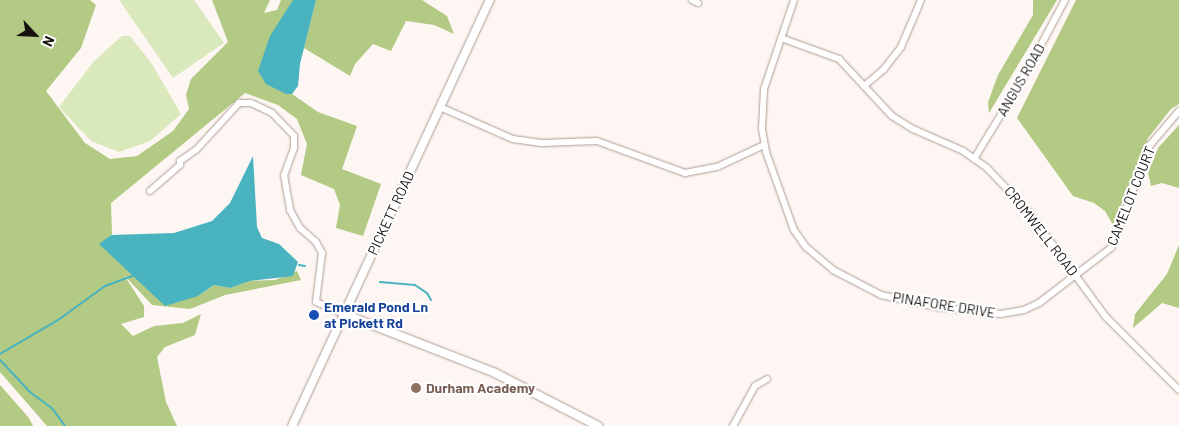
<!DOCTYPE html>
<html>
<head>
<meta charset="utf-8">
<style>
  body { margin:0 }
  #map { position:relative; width:1179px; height:426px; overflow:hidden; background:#fdf6f2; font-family:Barlow,sans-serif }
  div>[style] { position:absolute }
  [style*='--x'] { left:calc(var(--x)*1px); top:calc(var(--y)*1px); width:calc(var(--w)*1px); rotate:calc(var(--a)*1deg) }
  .green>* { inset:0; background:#d9e9bb }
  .forest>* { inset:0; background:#b2ca83 }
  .water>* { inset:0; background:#49b3bf }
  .stream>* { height:2px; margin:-1px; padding:0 1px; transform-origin:1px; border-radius:1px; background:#49b3bf }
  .roads { filter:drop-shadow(0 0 1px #ad9d94) drop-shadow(0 0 1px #ad9d94) }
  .minor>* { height:6px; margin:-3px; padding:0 3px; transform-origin:3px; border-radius:3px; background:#fff }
  .tertiary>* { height:8px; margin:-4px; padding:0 4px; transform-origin:4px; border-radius:4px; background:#fff }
  .dots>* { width:14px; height:14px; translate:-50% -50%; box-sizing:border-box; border:2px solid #fff; border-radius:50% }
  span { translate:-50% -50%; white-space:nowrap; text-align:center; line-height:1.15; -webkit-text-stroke:4.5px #fff; paint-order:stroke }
  .street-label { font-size:14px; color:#17110e }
  .transit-label { font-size:14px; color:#164399; font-weight:700 }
  .left { translate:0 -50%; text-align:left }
  .education-label { font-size:14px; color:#785e54; font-weight:700 }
  .north { position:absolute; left:10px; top:10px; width:50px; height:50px; -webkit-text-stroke:4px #fff; paint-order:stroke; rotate:115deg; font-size:14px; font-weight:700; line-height:20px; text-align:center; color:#17110e }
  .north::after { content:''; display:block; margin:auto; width:18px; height:22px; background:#17110e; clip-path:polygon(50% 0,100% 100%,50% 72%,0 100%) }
</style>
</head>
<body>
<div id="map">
  <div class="green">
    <i style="clip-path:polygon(119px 0,194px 0,224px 43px,173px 78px)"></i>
    <i style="clip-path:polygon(122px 36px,130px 36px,152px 64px,181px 114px,150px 141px,119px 152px,91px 141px,59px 107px,94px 61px)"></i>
  </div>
  <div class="forest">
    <i style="clip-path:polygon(0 0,90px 0,96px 5px,81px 48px,46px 91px,85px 143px,110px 159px,137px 156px,173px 131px,189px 109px,186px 95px,191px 79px,228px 42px,212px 0,270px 0,264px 13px,277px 10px,281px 0,293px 0,284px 93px,292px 94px,318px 112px,357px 126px,342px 169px,381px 184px,363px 236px,336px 228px,340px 205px,334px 189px,301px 175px,307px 144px,297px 119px,278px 105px,245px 93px,111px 203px,112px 234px,100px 244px,198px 296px,214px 285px,230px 288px,250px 281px,275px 280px,297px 271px,301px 280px,225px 295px,190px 309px,152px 305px,124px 275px,144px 306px,144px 317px,121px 324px,133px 336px,154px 326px,183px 323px,201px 314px,195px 335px,165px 347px,157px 357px,166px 402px,177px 426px,47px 426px,0 372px)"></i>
    <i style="clip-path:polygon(316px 0,422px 0,447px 16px,454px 34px,434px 25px,406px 21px,391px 51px,373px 44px,355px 64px,350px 76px,304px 48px)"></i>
    <i style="clip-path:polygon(1033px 0,1057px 0,989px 113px,988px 102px,998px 75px,1033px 15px)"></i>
    <i style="clip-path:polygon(1076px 0,1179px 0,1179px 104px,1171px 109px,1148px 138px,1113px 225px,1105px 211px,1094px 203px,1073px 196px,1017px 118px)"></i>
    <i style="clip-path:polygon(1179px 125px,1179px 188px,1162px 183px,1151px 186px,1148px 173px,1158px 148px)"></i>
    <i style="clip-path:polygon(1179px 245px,1179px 308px,1162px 303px,1133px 328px,1135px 314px,1167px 274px)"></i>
    <i style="clip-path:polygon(0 385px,29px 418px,33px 426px,0 426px)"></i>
  </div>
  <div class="water">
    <i style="clip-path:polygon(293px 0,316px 0,300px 64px,298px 86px,292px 94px,286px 94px,266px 84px,258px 71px,270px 36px)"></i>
    <i style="clip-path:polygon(253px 156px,257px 227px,262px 238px,279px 244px,298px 262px,293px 276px,250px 281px,230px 288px,214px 285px,198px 296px,165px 306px,99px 244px,111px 235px,174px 233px,212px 221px,230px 203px)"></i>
  </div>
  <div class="stream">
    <i style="--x:299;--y:265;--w:6;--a:9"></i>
    <i style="--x:380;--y:282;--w:35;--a:5"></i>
    <i style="--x:415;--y:285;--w:14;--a:34"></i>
    <i style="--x:427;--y:293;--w:8;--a:60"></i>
    <i style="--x:0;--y:354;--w:67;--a:-30.4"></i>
    <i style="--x:58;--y:320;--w:58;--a:-35.9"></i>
    <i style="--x:105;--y:286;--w:32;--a:-20"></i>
    <i style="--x:0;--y:360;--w:45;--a:46.8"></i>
    <i style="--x:31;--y:393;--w:26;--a:36"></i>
    <i style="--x:52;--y:408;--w:22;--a:54"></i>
  </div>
  <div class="roads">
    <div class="minor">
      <i style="--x:692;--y:0;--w:7;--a:27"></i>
      <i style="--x:794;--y:0;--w:94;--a:108.6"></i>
      <i style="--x:764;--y:89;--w:40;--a:92.9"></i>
      <i style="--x:762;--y:129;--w:23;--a:80"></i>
      <i style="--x:766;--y:152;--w:83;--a:70.3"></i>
      <i style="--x:794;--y:230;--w:21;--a:55"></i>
      <i style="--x:806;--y:247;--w:35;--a:40"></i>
      <i style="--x:833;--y:270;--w:54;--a:27.5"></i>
      <i style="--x:881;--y:295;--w:56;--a:12.3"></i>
      <i style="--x:936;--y:307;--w:65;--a:6.1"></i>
      <i style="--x:1001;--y:314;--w:23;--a:-10"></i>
      <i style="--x:1024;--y:310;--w:17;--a:-25"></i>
      <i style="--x:1039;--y:303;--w:91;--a:-37.4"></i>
      <i style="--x:1111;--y:248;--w:110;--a:-69.3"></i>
      <i style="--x:1150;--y:145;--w:45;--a:-49.5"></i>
      <i style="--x:781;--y:38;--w:62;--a:19.9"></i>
      <i style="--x:839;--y:59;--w:78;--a:47.1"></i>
      <i style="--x:892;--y:116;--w:25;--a:32"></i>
      <i style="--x:913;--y:129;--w:55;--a:23.7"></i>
      <i style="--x:963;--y:151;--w:29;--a:35"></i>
      <i style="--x:987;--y:168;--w:61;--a:46.3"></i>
      <i style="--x:1029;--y:212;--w:129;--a:53.8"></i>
      <i style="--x:1105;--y:316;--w:105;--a:45"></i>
      <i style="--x:864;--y:86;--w:26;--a:-40"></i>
      <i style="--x:884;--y:69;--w:28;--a:-52"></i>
      <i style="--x:901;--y:47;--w:51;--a:-66.9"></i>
      <i style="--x:440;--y:107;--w:80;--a:23.7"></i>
      <i style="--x:513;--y:139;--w:30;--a:8"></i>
      <i style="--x:543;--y:143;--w:54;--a:-2.1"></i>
      <i style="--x:597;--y:141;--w:94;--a:20"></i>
      <i style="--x:685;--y:173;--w:33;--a:-11"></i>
      <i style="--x:717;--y:167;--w:52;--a:-25.1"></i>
      <i style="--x:974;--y:159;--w:98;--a:-58.7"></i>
      <i style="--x:1025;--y:75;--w:85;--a:-61.9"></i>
      <i style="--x:150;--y:191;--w:40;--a:-41"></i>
      <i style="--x:180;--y:165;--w:4;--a:-90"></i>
      <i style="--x:180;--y:161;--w:19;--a:-35"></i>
      <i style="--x:196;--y:150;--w:64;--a:-47.5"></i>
      <i style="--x:239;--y:103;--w:12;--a:0"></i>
      <i style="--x:251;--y:103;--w:23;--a:25"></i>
      <i style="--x:272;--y:113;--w:32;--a:46"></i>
      <i style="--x:294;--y:136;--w:12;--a:90"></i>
      <i style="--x:294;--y:148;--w:29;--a:110"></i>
      <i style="--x:284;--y:175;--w:36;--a:80"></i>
      <i style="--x:290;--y:210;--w:21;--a:61"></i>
      <i style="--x:300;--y:228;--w:21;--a:41"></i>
      <i style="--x:316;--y:242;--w:13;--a:61"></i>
      <i style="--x:322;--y:253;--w:49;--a:97"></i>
      <i style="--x:316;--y:302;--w:30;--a:23"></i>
      <i style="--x:733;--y:426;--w:46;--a:-61.2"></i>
      <i style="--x:755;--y:386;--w:14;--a:-30"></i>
    </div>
    <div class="tertiary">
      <i style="--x:344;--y:314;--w:162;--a:21.3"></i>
      <i style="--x:495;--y:373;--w:116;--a:27.2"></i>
      <i style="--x:292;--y:426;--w:470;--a:-65.1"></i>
    </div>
  </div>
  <div class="dots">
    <i style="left:314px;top:315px;background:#1a4fb4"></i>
    <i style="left:416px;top:388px;background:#8d6e63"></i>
  </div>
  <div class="street-label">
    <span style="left:1021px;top:80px;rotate:-60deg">ANGUS ROAD</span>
    <span style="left:1131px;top:196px;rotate:-68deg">CAMELOT COURT</span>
    <span style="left:391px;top:213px;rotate:-65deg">PICKETT ROAD</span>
    <span style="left:1041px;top:231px;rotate:52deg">CROMWELL ROAD</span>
    <span style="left:944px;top:305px;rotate:9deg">PINAFORE DRIVE</span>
  </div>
  <div class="transit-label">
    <span class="left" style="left:324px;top:315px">Emerald Pond Ln<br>at Pickett Rd</span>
  </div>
  <div class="education-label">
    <span class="left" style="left:426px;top:388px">Durham Academy</span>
  </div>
  <div class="north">N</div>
</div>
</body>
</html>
